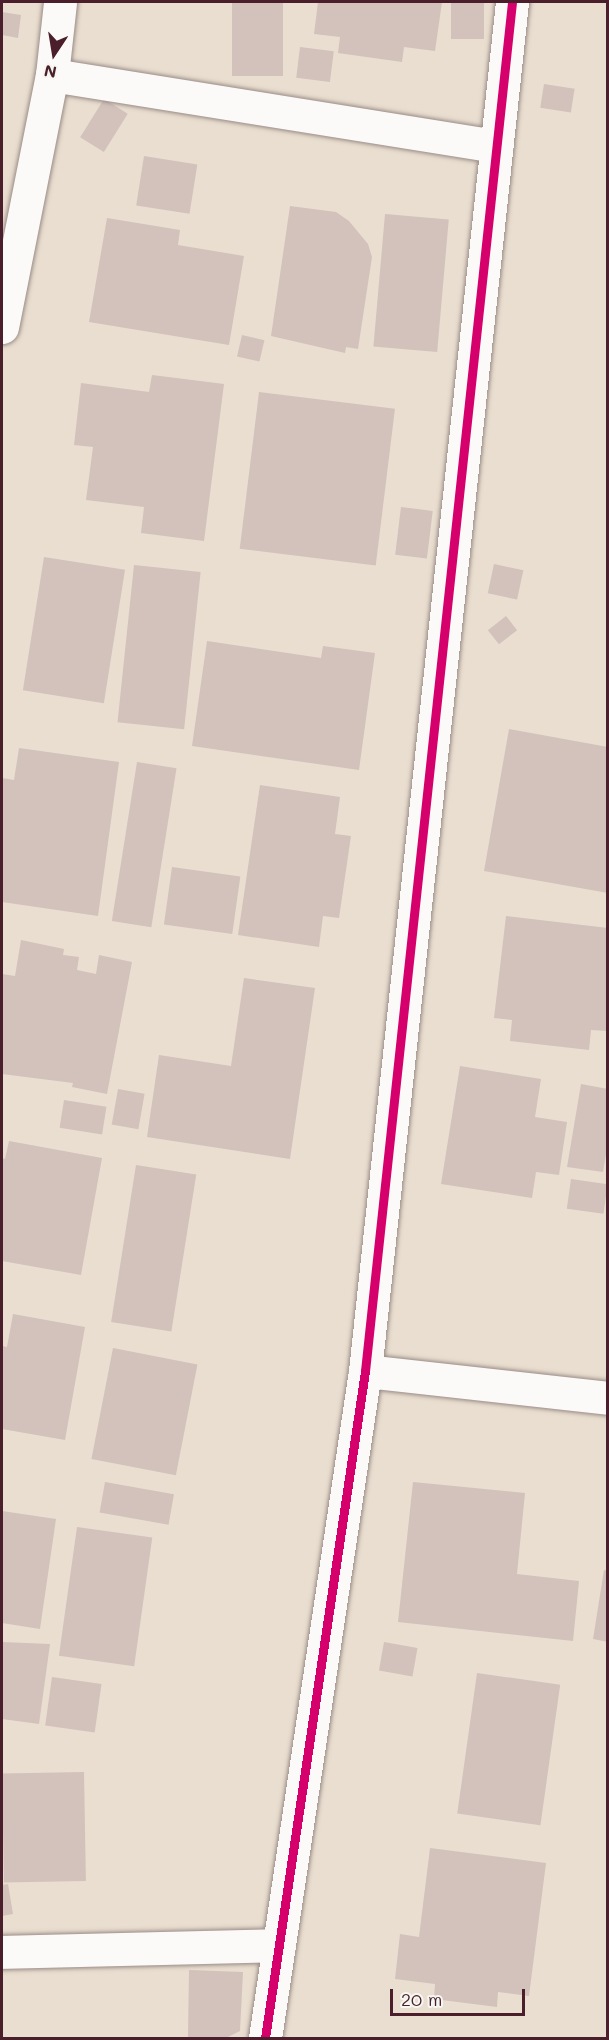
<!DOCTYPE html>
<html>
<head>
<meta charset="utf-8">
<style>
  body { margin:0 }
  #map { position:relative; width:609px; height:2040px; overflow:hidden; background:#eaded0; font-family:Mali,sans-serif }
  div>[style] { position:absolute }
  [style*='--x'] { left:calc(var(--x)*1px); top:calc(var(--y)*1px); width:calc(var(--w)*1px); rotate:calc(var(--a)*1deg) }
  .building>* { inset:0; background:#d2c2bb; transform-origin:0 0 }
  .roads { filter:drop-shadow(0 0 2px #998c87) drop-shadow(0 0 2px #998c87) }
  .minor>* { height:33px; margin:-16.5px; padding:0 16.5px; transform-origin:16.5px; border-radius:16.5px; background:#fcfaf8 }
  .cycleway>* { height:9px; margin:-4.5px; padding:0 4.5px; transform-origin:4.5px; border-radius:4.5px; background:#d6006c }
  span { translate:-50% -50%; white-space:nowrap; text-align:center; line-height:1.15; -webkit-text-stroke:4.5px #f6f6f2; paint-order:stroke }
  .frame { position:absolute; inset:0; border:3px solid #4a1f2b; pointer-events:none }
  .north { position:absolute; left:24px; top:24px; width:60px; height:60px; -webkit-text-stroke:4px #f6f6f2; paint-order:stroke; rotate:192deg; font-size:16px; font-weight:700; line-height:24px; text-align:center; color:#4a1f2b }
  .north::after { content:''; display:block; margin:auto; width:21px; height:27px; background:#4a1f2b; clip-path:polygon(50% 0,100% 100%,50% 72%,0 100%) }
  .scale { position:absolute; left:390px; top:1989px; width:135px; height:27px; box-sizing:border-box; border:3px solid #4a1f2b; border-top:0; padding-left:8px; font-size:18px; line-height:21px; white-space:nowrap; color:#4a1f2b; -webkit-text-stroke:4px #f6f6f2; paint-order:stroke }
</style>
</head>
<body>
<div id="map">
  <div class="building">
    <i style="left:232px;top:2px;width:51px;height:74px"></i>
    <i style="clip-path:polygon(318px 2px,442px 2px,435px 51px,404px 47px,402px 62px,338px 53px,340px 37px,314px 34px)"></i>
    <i style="left:451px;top:2px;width:33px;height:37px"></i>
    <i style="clip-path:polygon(2px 12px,21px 15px,18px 38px,2px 35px)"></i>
    <i style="left:300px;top:47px;width:34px;height:31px;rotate:7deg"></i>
    <i style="left:544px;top:84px;width:31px;height:24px;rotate:9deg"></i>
    <i style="left:104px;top:99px;width:28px;height:45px;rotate:32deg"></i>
    <i style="left:144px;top:156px;width:54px;height:50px;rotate:9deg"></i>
    <i style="clip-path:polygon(290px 206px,336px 212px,349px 221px,368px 244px,372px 257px,358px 349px,346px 347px,345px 353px,271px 336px)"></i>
    <i style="left:385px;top:214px;width:64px;height:133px;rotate:5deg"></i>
    <i style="clip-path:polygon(107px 218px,180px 230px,178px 245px,244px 256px,229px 345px,89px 322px)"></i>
    <i style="left:242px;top:335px;width:23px;height:22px;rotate:13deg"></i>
    <i style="clip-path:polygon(152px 375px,224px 384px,204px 541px,141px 533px,144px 507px,86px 500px,93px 447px,74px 445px,81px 383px,149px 392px)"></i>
    <i style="left:259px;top:392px;width:137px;height:158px;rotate:7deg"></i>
    <i style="left:401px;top:507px;width:32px;height:48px;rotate:7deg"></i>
    <i style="left:44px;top:557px;width:82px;height:135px;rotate:9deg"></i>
    <i style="left:494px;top:564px;width:30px;height:30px;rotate:12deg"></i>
    <i style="left:134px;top:565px;width:67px;height:158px;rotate:6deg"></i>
    <i style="left:506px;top:616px;width:18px;height:23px;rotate:52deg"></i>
    <i style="clip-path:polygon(207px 641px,321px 658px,323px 646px,375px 653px,359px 770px,192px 746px)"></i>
    <i style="clip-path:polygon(509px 729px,608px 747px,608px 893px,484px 871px)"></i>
    <i style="clip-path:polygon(19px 748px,119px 762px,98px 916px,2px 902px,2px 778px,14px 780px)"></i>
    <i style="left:137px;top:762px;width:40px;height:161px;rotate:9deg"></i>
    <i style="clip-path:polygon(260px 785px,340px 797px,335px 834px,351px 836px,339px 918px,323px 916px,319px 947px,238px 935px)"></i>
    <i style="left:172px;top:867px;width:69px;height:58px;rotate:8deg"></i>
    <i style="clip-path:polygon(506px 916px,608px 928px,608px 1031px,591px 1030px,589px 1050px,510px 1041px,512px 1020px,494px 1018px)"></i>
    <i style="clip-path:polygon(21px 940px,64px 949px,63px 955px,79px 957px,77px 970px,96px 974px,99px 955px,132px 962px,107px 1094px,72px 1087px,73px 1083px,2px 1074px,2px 974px,15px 976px)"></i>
    <i style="clip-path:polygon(244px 978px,315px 988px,290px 1159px,147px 1137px,159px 1055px,231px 1066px)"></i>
    <i style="clip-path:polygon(460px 1066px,541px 1079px,535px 1117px,567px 1122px,559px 1175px,536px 1172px,532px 1198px,441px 1184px)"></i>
    <i style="clip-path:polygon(581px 1084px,608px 1089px,608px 1142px,603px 1172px,567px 1167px)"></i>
    <i style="left:118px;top:1089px;width:27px;height:36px;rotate:10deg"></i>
    <i style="left:64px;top:1100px;width:43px;height:28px;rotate:9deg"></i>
    <i style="clip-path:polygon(9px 1141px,102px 1158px,81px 1275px,2px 1261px,2px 1158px,5px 1159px)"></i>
    <i style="left:136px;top:1165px;width:61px;height:159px;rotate:9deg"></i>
    <i style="left:571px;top:1179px;width:37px;height:30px;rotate:8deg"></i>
    <i style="clip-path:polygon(13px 1314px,85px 1327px,65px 1440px,2px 1429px,2px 1346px,7px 1347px)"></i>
    <i style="left:113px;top:1348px;width:86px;height:113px;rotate:11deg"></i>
    <i style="left:105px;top:1482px;width:70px;height:31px;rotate:10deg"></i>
    <i style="clip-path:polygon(413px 1482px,525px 1493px,517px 1574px,579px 1581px,573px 1641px,398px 1622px)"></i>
    <i style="clip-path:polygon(2px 1511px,56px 1519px,40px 1629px,2px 1623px)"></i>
    <i style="left:77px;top:1527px;width:76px;height:130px;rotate:8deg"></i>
    <i style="clip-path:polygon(604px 1570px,608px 1571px,608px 1642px,593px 1639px)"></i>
    <i style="clip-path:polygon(2px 1642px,50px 1644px,39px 1724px,2px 1719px)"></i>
    <i style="left:384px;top:1642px;width:34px;height:29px;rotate:10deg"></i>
    <i style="left:477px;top:1673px;width:84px;height:142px;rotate:8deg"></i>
    <i style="left:52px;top:1677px;width:50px;height:49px;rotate:8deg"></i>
    <i style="left:84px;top:1772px;width:109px;height:82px;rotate:89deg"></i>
    <i style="clip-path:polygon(430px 1848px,546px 1863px,529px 1996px,498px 1992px,497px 2007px,434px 1999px,435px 1984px,395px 1979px,400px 1934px,419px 1937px)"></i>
    <i style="clip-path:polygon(8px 1884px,13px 1914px,2px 1916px,2px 1885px)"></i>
    <i style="clip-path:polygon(189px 1970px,243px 1972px,240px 2031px,226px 2038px,188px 2038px)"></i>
  </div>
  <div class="roads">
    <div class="minor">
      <i style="--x:52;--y:75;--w:450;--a:9.1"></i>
      <i style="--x:2;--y:327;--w:257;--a:-78.8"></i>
      <i style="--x:52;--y:75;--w:73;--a:-83.7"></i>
      <i style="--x:365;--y:1371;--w:244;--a:6.3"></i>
      <i style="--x:2;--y:1952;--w:277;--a:-1.4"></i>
      <i style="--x:265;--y:2038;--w:674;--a:-81.47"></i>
      <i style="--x:365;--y:1371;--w:1377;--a:-83.87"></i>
    </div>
  </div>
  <div class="cycleway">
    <i style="--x:265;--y:2038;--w:674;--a:-81.47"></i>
    <i style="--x:365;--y:1371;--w:1377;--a:-83.87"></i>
  </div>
  <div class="frame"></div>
  <div class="north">N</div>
  <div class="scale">20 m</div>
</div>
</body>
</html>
